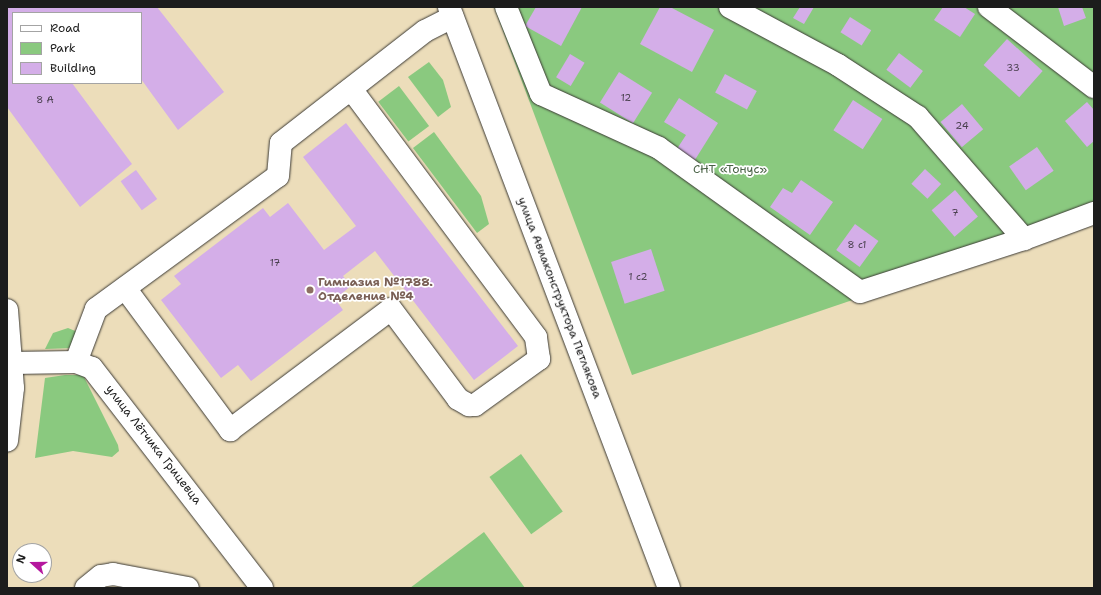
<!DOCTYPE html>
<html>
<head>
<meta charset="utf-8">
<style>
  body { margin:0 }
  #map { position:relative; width:1101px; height:595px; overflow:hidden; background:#ecddba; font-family:"Shantell Sans",sans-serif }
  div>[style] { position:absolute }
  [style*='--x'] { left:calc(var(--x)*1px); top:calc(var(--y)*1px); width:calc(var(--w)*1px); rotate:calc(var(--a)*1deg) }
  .green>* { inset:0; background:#8ac97f; transform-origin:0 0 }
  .building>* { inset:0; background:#d4aee8; transform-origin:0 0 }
  .roads { filter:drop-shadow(0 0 1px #3b3934) drop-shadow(0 0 1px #3b3934) }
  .minor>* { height:22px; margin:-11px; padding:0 11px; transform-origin:11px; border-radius:11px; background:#fff }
  .dots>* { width:11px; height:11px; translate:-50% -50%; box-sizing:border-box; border:2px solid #fff; border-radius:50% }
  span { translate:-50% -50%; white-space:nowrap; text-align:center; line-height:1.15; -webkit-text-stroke:3.5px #fff; paint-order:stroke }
  .number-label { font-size:10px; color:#4a404f }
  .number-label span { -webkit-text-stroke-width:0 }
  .park-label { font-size:12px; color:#486144 }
  .education-label { font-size:12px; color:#785e54; font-weight:700 }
  .left { translate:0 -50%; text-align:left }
  .street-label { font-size:12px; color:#1c1c1c }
  .frame { position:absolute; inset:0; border:8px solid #1c1c1c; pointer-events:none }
  .legend { position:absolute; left:12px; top:12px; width:130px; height:72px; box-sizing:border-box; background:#fff; border:1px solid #a4a4a4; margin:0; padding:5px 7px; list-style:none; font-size:12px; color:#1c1c1c }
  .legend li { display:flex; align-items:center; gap:8px; height:20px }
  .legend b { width:20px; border:1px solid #a4a4a4 }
  .north { position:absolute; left:12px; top:543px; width:40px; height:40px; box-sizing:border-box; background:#fff; border:1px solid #a4a4a4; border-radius:50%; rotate:291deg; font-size:11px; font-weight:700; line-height:16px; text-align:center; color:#1c1c1c }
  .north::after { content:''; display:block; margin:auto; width:14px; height:18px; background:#b5179e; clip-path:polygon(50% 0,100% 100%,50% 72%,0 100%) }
</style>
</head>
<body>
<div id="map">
  <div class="green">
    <i style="clip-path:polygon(494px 7px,1094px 7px,1094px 218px,632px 375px)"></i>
    <i style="clip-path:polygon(429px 62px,443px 80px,451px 107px,438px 117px,408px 77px)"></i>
    <i style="left:399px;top:86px;width:50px;height:26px;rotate:53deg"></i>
    <i style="clip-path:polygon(434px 132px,481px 196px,489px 224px,477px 233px,413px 148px)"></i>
    <i style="clip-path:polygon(68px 328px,80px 333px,73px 348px,45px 349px,53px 333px)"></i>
    <i style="clip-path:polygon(65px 375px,83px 375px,118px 445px,119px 451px,112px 457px,73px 451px,35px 458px,45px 378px)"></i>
    <i style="left:521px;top:454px;width:71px;height:39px;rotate:54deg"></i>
    <i style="clip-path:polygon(484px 532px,525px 588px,410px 588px)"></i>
  </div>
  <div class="building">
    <i style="clip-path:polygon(7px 7px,157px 7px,224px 92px,178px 130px,141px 79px,141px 13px,13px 13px,13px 83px,72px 83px,132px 164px,80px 207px,7px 107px)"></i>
    <i style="clip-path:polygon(536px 7px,582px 7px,561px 46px,525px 26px)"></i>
    <i style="clip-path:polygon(660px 7px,670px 7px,714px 30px,692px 72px,640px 44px)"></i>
    <i style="clip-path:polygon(800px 7px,814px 7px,804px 24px,793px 18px)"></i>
    <i style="clip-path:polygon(943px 7px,964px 7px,975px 14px,960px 37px,934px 20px)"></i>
    <i style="clip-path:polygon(1058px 7px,1082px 7px,1086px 18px,1064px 26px)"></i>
    <i style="left:850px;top:17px;width:25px;height:18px;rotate:32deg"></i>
    <i style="left:1007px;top:39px;width:48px;height:35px;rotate:42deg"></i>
    <i style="left:899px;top:53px;width:30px;height:21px;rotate:37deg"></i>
    <i style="left:570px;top:54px;width:17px;height:27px;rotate:31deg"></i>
    <i style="left:619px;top:72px;width:39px;height:36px;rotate:32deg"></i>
    <i style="left:725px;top:74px;width:36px;height:21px;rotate:28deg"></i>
    <i style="clip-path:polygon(679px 98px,718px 123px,693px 163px,675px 152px,686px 135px,664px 122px)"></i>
    <i style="left:853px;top:100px;width:35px;height:36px;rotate:33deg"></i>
    <i style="clip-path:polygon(1087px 102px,1094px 110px,1094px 141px,1087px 147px,1065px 121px)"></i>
    <i style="left:962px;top:104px;width:33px;height:28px;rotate:50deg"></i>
    <i style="clip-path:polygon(346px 123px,518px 346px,474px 380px,375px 251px,343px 276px,351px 286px,335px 299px,343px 310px,251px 381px,238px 365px,221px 378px,161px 300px,181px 284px,174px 276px,263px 208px,270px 217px,288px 203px,324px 250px,356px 226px,303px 157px)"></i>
    <i style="left:1037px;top:147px;width:29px;height:34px;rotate:55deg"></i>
    <i style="left:925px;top:169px;width:22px;height:20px;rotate:43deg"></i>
    <i style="left:136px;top:170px;width:36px;height:19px;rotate:54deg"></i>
    <i style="clip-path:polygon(801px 180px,833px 202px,810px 235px,770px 207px,783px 188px,792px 193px)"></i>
    <i style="left:955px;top:190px;width:35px;height:31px;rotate:49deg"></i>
    <i style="left:855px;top:224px;width:29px;height:32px;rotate:36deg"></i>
    <i style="left:651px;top:249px;width:44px;height:42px;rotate:72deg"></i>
  </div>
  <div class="roads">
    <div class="minor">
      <i style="--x:449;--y:7;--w:621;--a:69.26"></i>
      <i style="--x:506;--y:7;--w:94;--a:68.1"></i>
      <i style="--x:541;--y:94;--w:130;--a:24.6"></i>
      <i style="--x:659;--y:148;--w:247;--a:35.6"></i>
      <i style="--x:860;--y:292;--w:172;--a:-17.9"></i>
      <i style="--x:1024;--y:239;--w:75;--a:-20.4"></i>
      <i style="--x:730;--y:7;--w:123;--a:28.2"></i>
      <i style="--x:838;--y:65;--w:95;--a:33"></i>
      <i style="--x:918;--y:117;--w:162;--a:49"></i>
      <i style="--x:989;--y:7;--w:132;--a:37.3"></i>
      <i style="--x:125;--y:288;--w:177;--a:53.5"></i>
      <i style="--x:230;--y:430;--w:201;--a:-36.9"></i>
      <i style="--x:391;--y:309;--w:112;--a:53.3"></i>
      <i style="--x:458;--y:399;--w:13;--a:29"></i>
      <i style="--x:469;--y:405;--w:6;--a:0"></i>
      <i style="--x:475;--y:405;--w:79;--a:-35.7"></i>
      <i style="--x:539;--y:359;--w:22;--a:-98"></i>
      <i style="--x:536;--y:337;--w:309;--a:-126.7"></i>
      <i style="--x:351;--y:89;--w:10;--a:143"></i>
      <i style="--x:7;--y:310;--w:78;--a:85.6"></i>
      <i style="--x:13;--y:388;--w:53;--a:96.5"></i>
      <i style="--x:76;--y:362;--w:57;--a:-69.3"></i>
      <i style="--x:96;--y:309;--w:225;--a:-36.2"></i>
      <i style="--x:278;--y:176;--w:33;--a:-85"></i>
      <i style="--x:281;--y:143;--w:182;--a:-37.9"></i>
      <i style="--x:425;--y:31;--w:31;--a:-27"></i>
      <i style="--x:12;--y:363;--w:64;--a:-0.9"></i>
      <i style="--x:76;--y:362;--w:17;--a:21"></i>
      <i style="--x:92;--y:368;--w:278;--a:52.3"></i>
      <i style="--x:86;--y:588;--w:19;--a:-39"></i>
      <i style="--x:101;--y:576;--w:12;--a:-9"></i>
      <i style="--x:113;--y:574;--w:76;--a:10.6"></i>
    </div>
  </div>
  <div class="dots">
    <i style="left:310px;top:290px;background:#8d6e63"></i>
  </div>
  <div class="number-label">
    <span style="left:1013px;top:68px">33</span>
    <span style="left:626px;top:98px">12</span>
    <span style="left:45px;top:100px">8 А</span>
    <span style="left:962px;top:126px">24</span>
    <span style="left:955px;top:213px">7</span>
    <span style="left:857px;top:245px">8 с1</span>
    <span style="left:275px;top:263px">17</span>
    <span style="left:638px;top:277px">1 с2</span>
  </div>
  <div class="park-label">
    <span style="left:730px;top:170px">СНТ «Тонус»</span>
  </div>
  <div class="education-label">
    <span class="left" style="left:318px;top:290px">Гимназия №1788.<br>Отделение №4</span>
  </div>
  <div class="street-label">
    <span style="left:559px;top:298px;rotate:69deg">улица Авиаконструктора Петлякова</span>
    <span style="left:153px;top:445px;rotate:52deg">улица Лётчика Грицевца</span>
  </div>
  <div class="frame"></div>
  <ul class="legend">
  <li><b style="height:5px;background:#fff"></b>Road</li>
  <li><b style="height:11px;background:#8ac97f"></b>Park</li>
  <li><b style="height:11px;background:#d4aee8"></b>Building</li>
  </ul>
  <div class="north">N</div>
</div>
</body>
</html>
